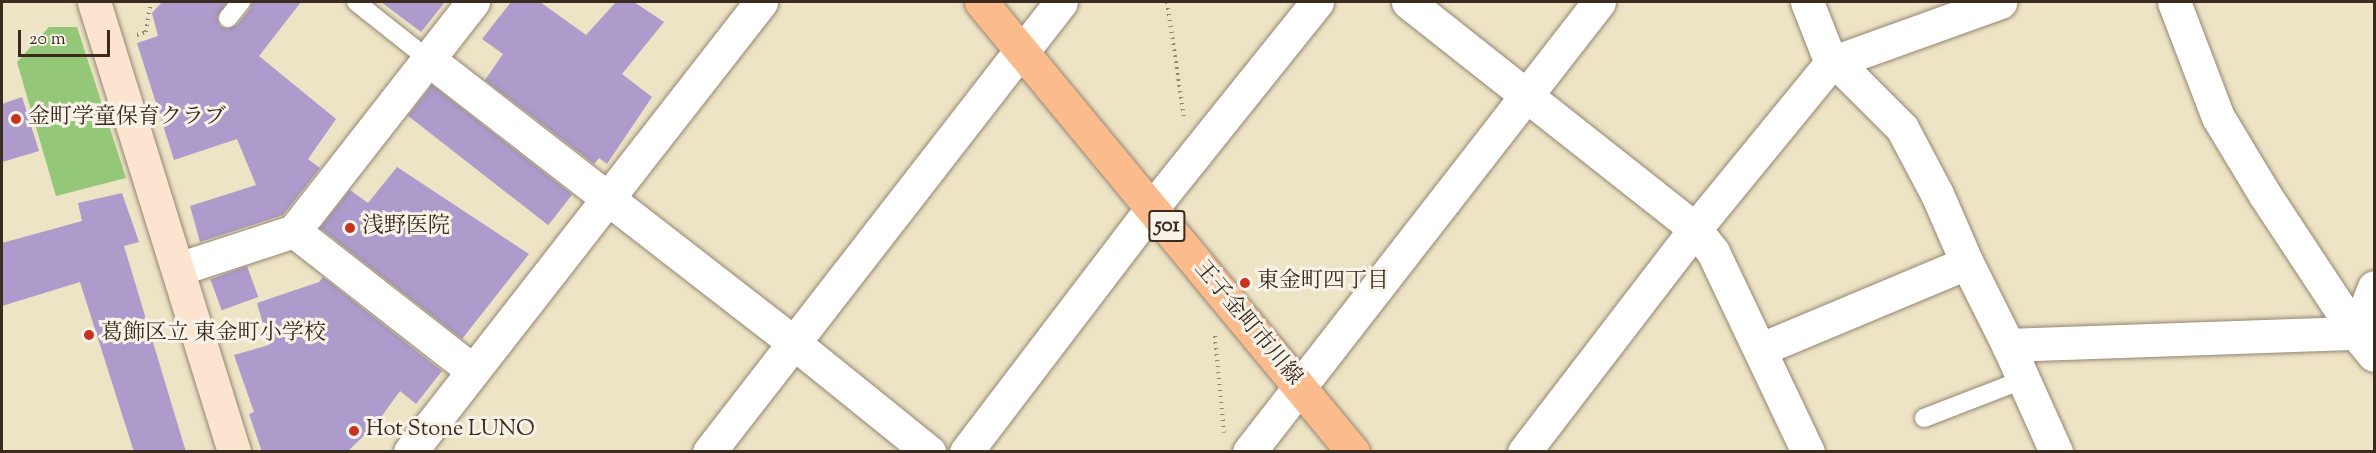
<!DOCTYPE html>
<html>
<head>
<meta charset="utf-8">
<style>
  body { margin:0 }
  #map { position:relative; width:2376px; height:453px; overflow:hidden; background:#ede3c5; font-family:"Sorts Mill Goudy","Noto Serif JP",serif }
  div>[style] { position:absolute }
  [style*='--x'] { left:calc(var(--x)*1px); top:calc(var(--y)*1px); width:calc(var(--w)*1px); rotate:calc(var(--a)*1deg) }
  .green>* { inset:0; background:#94c778 }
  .building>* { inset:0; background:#ac9bcb; transform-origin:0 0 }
  .path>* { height:4px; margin-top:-2px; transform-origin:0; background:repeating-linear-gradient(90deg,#948672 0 1.5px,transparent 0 6px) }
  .roads { filter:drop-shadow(0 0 2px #948672) drop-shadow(0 0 2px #948672) }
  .lane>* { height:18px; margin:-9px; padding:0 9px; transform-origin:9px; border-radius:9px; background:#fff }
  .street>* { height:33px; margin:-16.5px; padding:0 16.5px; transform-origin:16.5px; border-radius:16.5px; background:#fff }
  .secondary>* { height:33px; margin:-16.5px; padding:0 16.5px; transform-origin:16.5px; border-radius:16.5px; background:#fde4d1 }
  .primary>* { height:33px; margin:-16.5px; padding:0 16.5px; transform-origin:16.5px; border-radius:16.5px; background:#fbbb8d }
  .dots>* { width:16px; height:16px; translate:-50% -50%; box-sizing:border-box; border:3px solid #f7f3e8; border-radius:50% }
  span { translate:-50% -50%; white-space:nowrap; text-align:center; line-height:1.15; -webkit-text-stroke:6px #f7f3e8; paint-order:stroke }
  .shield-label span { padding:2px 4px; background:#f7f3e8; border:2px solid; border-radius:4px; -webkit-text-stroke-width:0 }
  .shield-label { font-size:21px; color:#3b2a1e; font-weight:700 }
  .poi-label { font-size:22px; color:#3b2a1e }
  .left { translate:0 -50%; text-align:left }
  .street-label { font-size:22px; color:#3b2a1e }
  .frame { position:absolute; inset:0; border:3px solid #3b2a1e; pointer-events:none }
  .scale { position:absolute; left:18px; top:30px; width:92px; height:27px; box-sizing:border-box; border:3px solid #3b2a1e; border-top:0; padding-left:8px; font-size:18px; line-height:21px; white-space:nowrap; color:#3b2a1e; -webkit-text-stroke:4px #f7f3e8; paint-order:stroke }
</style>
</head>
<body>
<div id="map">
  <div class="green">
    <i style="clip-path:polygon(49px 27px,77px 27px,126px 178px,56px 196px,17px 62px)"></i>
  </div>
  <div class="building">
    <i style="clip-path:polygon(162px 2px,227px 2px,217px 17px,220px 26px,227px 29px,237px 25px,250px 9px,252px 2px,301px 2px,259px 56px,336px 119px,308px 159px,320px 168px,283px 215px,200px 242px,190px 206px,256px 185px,237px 139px,174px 160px,137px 43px,158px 36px,152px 13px)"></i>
    <i style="clip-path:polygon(381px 2px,445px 2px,421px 32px)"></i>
    <i style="clip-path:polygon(511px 2px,540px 2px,586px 35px,616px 2px,634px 2px,664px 22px,622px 74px,652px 97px,607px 164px,599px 158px,594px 164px,485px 80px,503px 54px,482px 39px)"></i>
    <i style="left:432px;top:85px;width:178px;height:39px;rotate:38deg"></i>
    <i style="clip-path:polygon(22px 97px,39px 151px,2px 162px,2px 104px)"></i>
    <i style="clip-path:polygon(397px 167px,529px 254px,462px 339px,320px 228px,350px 190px,368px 203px)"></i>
    <i style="clip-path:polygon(122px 193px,139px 242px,124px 246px,186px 452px,134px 452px,80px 282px,2px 306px,2px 243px,82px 221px,78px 203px)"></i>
    <i style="left:247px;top:266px;width:33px;height:39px;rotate:70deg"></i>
    <i style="clip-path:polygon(323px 277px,442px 371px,416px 404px,400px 391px,376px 424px,347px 452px,262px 452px,249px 414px,254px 412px,234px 355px,269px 345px,257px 303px,319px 282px)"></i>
  </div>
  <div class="path">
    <i style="--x:1167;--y:2;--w:116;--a:81.6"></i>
    <i style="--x:137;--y:35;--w:9;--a:-18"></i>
    <i style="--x:146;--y:32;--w:30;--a:-81"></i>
    <i style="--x:1215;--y:336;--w:97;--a:84.7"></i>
  </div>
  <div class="roads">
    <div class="lane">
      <i style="--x:356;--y:2;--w:92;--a:38.4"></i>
      <i style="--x:228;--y:18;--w:21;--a:-51"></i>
      <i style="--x:1924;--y:418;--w:105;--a:-21.2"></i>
    </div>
    <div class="street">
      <i style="--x:1408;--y:2;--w:366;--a:38.3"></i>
      <i style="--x:1695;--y:229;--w:29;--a:52"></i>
      <i style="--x:1713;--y:252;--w:221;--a:64.6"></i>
      <i style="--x:1807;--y:2;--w:66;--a:68.5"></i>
      <i style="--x:2174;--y:2;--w:123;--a:69.1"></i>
      <i style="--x:2218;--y:117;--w:91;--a:58.9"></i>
      <i style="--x:2265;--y:195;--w:165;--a:56.6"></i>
      <i style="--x:2356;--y:333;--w:28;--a:51"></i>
      <i style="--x:1022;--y:52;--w:63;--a:-52"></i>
      <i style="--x:428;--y:59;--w:463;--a:37.8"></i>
      <i style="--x:794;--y:343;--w:174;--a:38.9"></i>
      <i style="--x:1835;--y:61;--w:95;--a:45"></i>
      <i style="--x:1902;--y:128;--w:75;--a:62.1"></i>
      <i style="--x:1937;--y:194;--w:75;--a:66.5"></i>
      <i style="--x:1967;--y:263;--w:92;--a:63.4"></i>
      <i style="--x:2008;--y:345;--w:348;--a:-2"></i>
      <i style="--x:2356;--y:333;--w:49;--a:-68.6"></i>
      <i style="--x:294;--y:231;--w:227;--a:38"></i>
      <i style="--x:178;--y:269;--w:122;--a:-18.1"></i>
      <i style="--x:294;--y:231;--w:291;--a:-52"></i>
      <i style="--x:2008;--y:345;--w:117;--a:65.8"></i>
      <i style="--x:1761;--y:349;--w:223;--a:-22.7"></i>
      <i style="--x:410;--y:452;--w:571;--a:-52.05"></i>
      <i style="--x:709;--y:452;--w:509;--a:-52.18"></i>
      <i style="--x:966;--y:452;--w:307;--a:-52.7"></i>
      <i style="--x:1152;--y:208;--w:264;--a:-51.3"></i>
      <i style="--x:1249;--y:452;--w:570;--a:-52.13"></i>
      <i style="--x:1524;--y:452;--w:281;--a:-52.5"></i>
      <i style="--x:1695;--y:229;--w:215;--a:-50.7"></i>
      <i style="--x:1831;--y:63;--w:180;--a:-19.8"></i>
    </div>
    <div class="secondary">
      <i style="--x:94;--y:2;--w:471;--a:72.7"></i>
    </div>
    <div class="primary">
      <i style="--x:981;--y:2;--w:584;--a:50.42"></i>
    </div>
  </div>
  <div class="dots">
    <i style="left:16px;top:119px;background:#c8321e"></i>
    <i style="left:350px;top:228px;background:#c8321e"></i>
    <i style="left:1245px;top:283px;background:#c8321e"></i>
    <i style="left:89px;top:335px;background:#c8321e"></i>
    <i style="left:354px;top:431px;background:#c8321e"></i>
  </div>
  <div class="shield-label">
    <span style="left:1167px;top:226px">501</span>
  </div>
  <div class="poi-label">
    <span class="left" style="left:28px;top:119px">金町学童保育クラブ</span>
    <span class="left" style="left:362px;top:228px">浅野医院</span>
    <span class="left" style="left:1257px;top:283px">東金町四丁目</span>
    <span class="left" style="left:101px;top:335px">葛飾区立 東金町小学校</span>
    <span class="left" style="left:366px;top:431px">Hot Stone LUNO</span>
  </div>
  <div class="street-label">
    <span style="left:1247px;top:324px;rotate:50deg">王子金町市川線</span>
  </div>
  <div class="frame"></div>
  <div class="scale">20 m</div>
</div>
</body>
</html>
